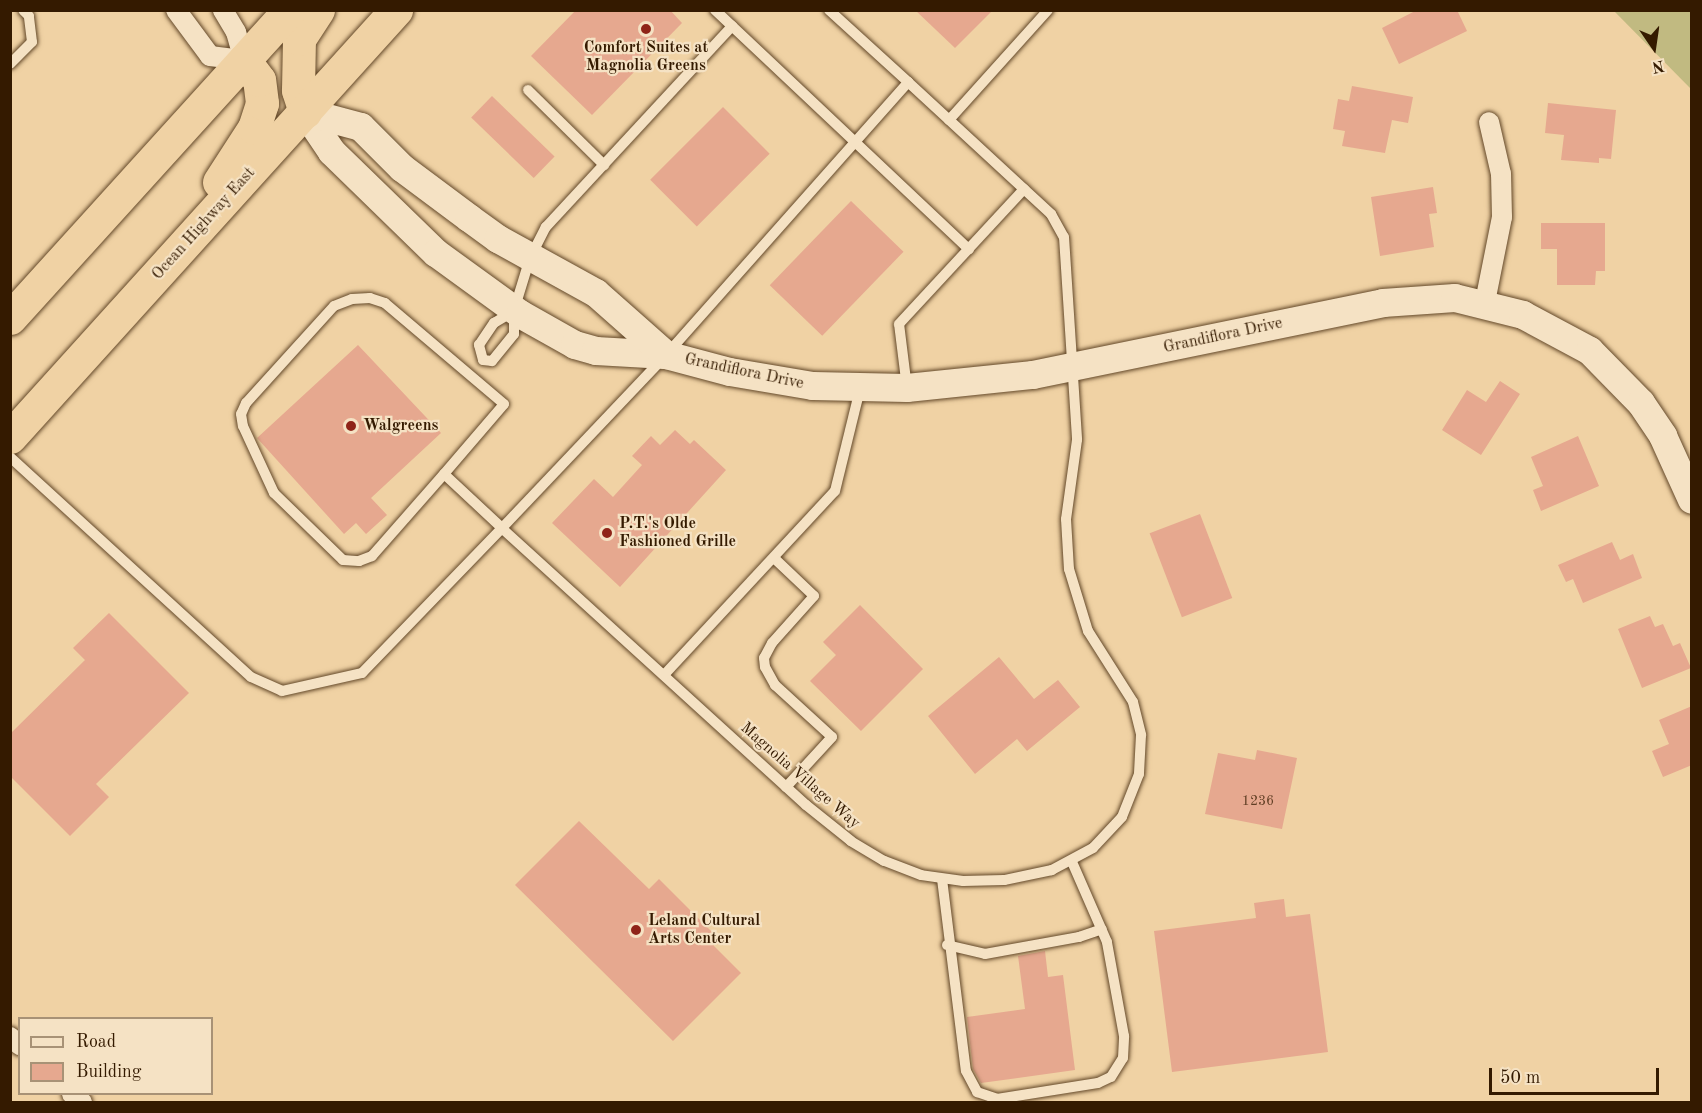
<!DOCTYPE html>
<html>
<head>
<meta charset="utf-8">
<style>
  body { margin:0 }
  #map { position:relative; width:1702px; height:1113px; overflow:hidden; background:#f0d2a4; font-family:"Old Standard TT",serif }
  div>[style] { position:absolute }
  [style*='--x'] { left:calc(var(--x)*1px); top:calc(var(--y)*1px); width:calc(var(--w)*1px); rotate:calc(var(--a)*1deg) }
  .green>* { inset:0; background:#c1ba81 }
  .building>* { inset:0; background:#e6a88f; transform-origin:0 0 }
  .roads { filter:drop-shadow(0 0 2px #634829) drop-shadow(0 0 2px #634829) }
  .lane>* { height:10px; margin:-5px; padding:0 5px; transform-origin:5px; border-radius:5px; background:#f5e2c4 }
  .street>* { height:20px; margin:-10px; padding:0 10px; transform-origin:10px; border-radius:10px; background:#f5e2c4 }
  .secondary>* { height:28px; margin:-14px; padding:0 14px; transform-origin:14px; border-radius:14px; background:#f5e2c4 }
  .highway>* { height:33px; margin:-16.5px; padding:0 16.5px; transform-origin:16.5px; border-radius:16.5px; background:#f0d2a4 }
  .dots>* { width:16px; height:16px; translate:-50% -50%; box-sizing:border-box; border:3px solid #f5e2c4; border-radius:50% }
  span { translate:-50% -50%; white-space:nowrap; text-align:center; line-height:1.15; -webkit-text-stroke:4.5px #f5e2c4; paint-order:stroke }
  .number-label { font-size:14px; color:#603e24 }
  .number-label span { -webkit-text-stroke-width:0 }
  .poi-label { font-size:16px; color:#341a00; font-weight:700 }
  .left { translate:0 -50%; text-align:left }
  .street-label { font-size:16px; color:#341a00 }
  .frame { position:absolute; inset:0; border:12px solid #341a00; pointer-events:none }
  .legend { position:absolute; left:18px; top:1017px; width:195px; height:78px; box-sizing:border-box; background:#f5e2c4; border:2px solid #a89276; margin:0; padding:8px 10px; list-style:none; font-size:18px; color:#341a00 }
  .legend li { display:flex; align-items:center; gap:12px; height:30px }
  .legend b { width:30px; border:2px solid #a89276 }
  .north { position:absolute; left:1624px; top:18px; width:60px; height:60px; -webkit-text-stroke:4px #f5e2c4; paint-order:stroke; rotate:167deg; font-size:16px; font-weight:700; line-height:24px; text-align:center; color:#341a00 }
  .north::after { content:''; display:block; margin:auto; width:21px; height:27px; background:#341a00; clip-path:polygon(50% 0,100% 100%,50% 72%,0 100%) }
  .scale { position:absolute; left:1489px; top:1068px; width:170px; height:27px; box-sizing:border-box; border:3px solid #341a00; border-top:0; padding-left:8px; font-size:18px; line-height:21px; white-space:nowrap; color:#341a00; -webkit-text-stroke:4px #f5e2c4; paint-order:stroke }
</style>
</head>
<body>
<div id="map">
  <div class="green">
    <i style="clip-path:polygon(1614px 11px,1691px 11px,1691px 89px)"></i>
  </div>
  <div class="building">
    <i style="clip-path:polygon(576px 10px,670px 10px,682px 23px,592px 115px,531px 56px)"></i>
    <i style="clip-path:polygon(915px 10px,993px 10px,955px 48px)"></i>
    <i style="clip-path:polygon(1417px 10px,1457px 10px,1467px 31px,1399px 64px,1382px 28px)"></i>
    <i style="clip-path:polygon(1352px 86px,1413px 97px,1408px 123px,1392px 120px,1385px 153px,1342px 146px,1345px 131px,1333px 129px,1338px 99px,1349px 101px)"></i>
    <i style="left:492px;top:96px;width:87px;height:30px;rotate:44deg"></i>
    <i style="clip-path:polygon(1548px 103px,1616px 110px,1611px 159px,1599px 158px,1599px 163px,1561px 160px,1564px 135px,1545px 133px)"></i>
    <i style="left:723px;top:107px;width:66px;height:103px;rotate:45deg"></i>
    <i style="clip-path:polygon(1433px 187px,1437px 213px,1429px 214px,1434px 247px,1380px 256px,1371px 197px)"></i>
    <i style="left:851px;top:201px;width:73px;height:117px;rotate:44deg"></i>
    <i style="clip-path:polygon(1541px 223px,1605px 223px,1605px 271px,1596px 271px,1595px 285px,1557px 285px,1557px 249px,1541px 249px)"></i>
    <i style="clip-path:polygon(358px 345px,441px 433px,371px 498px,387px 515px,366px 534px,356px 523px,344px 534px,257px 438px)"></i>
    <i style="clip-path:polygon(1500px 381px,1520px 394px,1481px 455px,1442px 430px,1467px 390px,1486px 402px)"></i>
    <i style="clip-path:polygon(675px 430px,690px 444px,694px 440px,726px 470px,620px 587px,552px 523px,594px 479px,613px 497px,642px 465px,632px 456px,651px 436px,660px 445px)"></i>
    <i style="clip-path:polygon(1578px 436px,1599px 486px,1541px 511px,1533px 490px,1543px 486px,1531px 457px)"></i>
    <i style="left:1200px;top:514px;width:90px;height:54px;rotate:69deg"></i>
    <i style="clip-path:polygon(1612px 542px,1620px 560px,1633px 554px,1642px 578px,1583px 603px,1573px 579px,1566px 582px,1558px 565px)"></i>
    <i style="clip-path:polygon(860px 605px,923px 669px,861px 731px,810px 681px,836px 655px,823px 642px)"></i>
    <i style="clip-path:polygon(109px 613px,189px 693px,96px 784px,109px 797px,70px 836px,10px 776px,10px 734px,85px 660px,73px 648px)"></i>
    <i style="clip-path:polygon(1650px 616px,1655px 627px,1663px 624px,1673px 646px,1680px 643px,1691px 668px,1642px 688px,1618px 629px)"></i>
    <i style="clip-path:polygon(999px 657px,1034px 699px,1058px 680px,1080px 707px,1027px 751px,1017px 739px,975px 774px,928px 716px)"></i>
    <i style="clip-path:polygon(1692px 706px,1692px 765px,1663px 777px,1652px 751px,1669px 744px,1659px 720px)"></i>
    <i style="clip-path:polygon(1257px 750px,1297px 758px,1282px 829px,1205px 814px,1218px 753px,1255px 760px)"></i>
    <i style="clip-path:polygon(579px 821px,649px 889px,659px 879px,716px 936px,710px 942px,741px 973px,673px 1041px,515px 885px)"></i>
    <i style="clip-path:polygon(1284px 899px,1286px 917px,1310px 914px,1328px 1052px,1172px 1072px,1154px 931px,1256px 918px,1254px 903px)"></i>
    <i style="clip-path:polygon(1045px 951px,1048px 977px,1063px 975px,1075px 1070px,981px 1083px,973px 1069px,967px 1017px,1025px 1009px,1018px 956px)"></i>
  </div>
  <div class="roads">
    <div class="lane">
      <i style="--x:715;--y:10;--w:349;--a:43.3"></i>
      <i style="--x:829;--y:10;--w:107;--a:42.3"></i>
      <i style="--x:908;--y:82;--w:195;--a:42.7"></i>
      <i style="--x:1051;--y:214;--w:26;--a:61"></i>
      <i style="--x:1064;--y:237;--w:203;--a:86.3"></i>
      <i style="--x:1077;--y:440;--w:80;--a:97.9"></i>
      <i style="--x:1066;--y:519;--w:50;--a:86.6"></i>
      <i style="--x:1069;--y:569;--w:65;--a:73"></i>
      <i style="--x:1088;--y:631;--w:84;--a:57.6"></i>
      <i style="--x:1133;--y:702;--w:34;--a:76"></i>
      <i style="--x:1141;--y:735;--w:39;--a:93"></i>
      <i style="--x:1139;--y:774;--w:46;--a:111.6"></i>
      <i style="--x:1122;--y:817;--w:42;--a:133.1"></i>
      <i style="--x:1093;--y:848;--w:47;--a:151.8"></i>
      <i style="--x:1052;--y:870;--w:49;--a:168.2"></i>
      <i style="--x:1004;--y:880;--w:41;--a:178.6"></i>
      <i style="--x:963;--y:881;--w:42;--a:-171.9"></i>
      <i style="--x:921;--y:875;--w:40;--a:-159"></i>
      <i style="--x:884;--y:861;--w:39;--a:-149"></i>
      <i style="--x:851;--y:841;--w:58;--a:-141.3"></i>
      <i style="--x:806;--y:805;--w:411;--a:-137.7"></i>
      <i style="--x:502;--y:528;--w:238;--a:-46.5"></i>
      <i style="--x:666;--y:355;--w:365;--a:-48.4"></i>
      <i style="--x:10;--y:64;--w:31;--a:-45"></i>
      <i style="--x:32;--y:42;--w:26;--a:-97"></i>
      <i style="--x:29;--y:16;--w:8;--a:-135"></i>
      <i style="--x:528;--y:90;--w:107;--a:44.6"></i>
      <i style="--x:949;--y:120;--w:148;--a:-48"></i>
      <i style="--x:515;--y:307;--w:51;--a:-73"></i>
      <i style="--x:530;--y:258;--w:35;--a:-63"></i>
      <i style="--x:546;--y:227;--w:274;--a:-47.2"></i>
      <i style="--x:514;--y:311;--w:23;--a:90"></i>
      <i style="--x:514;--y:334;--w:35;--a:129"></i>
      <i style="--x:492;--y:361;--w:9;--a:-174"></i>
      <i style="--x:483;--y:360;--w:16;--a:-105"></i>
      <i style="--x:479;--y:345;--w:27;--a:-56"></i>
      <i style="--x:494;--y:323;--w:23;--a:-31"></i>
      <i style="--x:907;--y:388;--w:64;--a:-97.1"></i>
      <i style="--x:899;--y:324;--w:184;--a:-47.2"></i>
      <i style="--x:10;--y:457;--w:326;--a:42.4"></i>
      <i style="--x:251;--y:677;--w:34;--a:24"></i>
      <i style="--x:282;--y:691;--w:82;--a:-12.7"></i>
      <i style="--x:362;--y:673;--w:202;--a:-46"></i>
      <i style="--x:502;--y:528;--w:79;--a:-137"></i>
      <i style="--x:444;--y:474;--w:92;--a:-49.4"></i>
      <i style="--x:504;--y:404;--w:156;--a:-139.7"></i>
      <i style="--x:385;--y:303;--w:16;--a:-162"></i>
      <i style="--x:370;--y:298;--w:18;--a:177"></i>
      <i style="--x:352;--y:299;--w:19;--a:159"></i>
      <i style="--x:334;--y:306;--w:131;--a:132.2"></i>
      <i style="--x:246;--y:403;--w:12;--a:114"></i>
      <i style="--x:241;--y:414;--w:12;--a:81"></i>
      <i style="--x:243;--y:426;--w:74;--a:65.2"></i>
      <i style="--x:274;--y:493;--w:96;--a:44.2"></i>
      <i style="--x:343;--y:560;--w:16;--a:4"></i>
      <i style="--x:359;--y:561;--w:14;--a:-21"></i>
      <i style="--x:372;--y:556;--w:109;--a:-48.7"></i>
      <i style="--x:774;--y:558;--w:55;--a:43.5"></i>
      <i style="--x:814;--y:596;--w:63;--a:131.8"></i>
      <i style="--x:772;--y:643;--w:17;--a:118"></i>
      <i style="--x:764;--y:658;--w:9;--a:84"></i>
      <i style="--x:765;--y:667;--w:21;--a:61"></i>
      <i style="--x:775;--y:685;--w:77;--a:42.4"></i>
      <i style="--x:832;--y:737;--w:68;--a:132.6"></i>
      <i style="--x:664;--y:675;--w:251;--a:-47.1"></i>
      <i style="--x:835;--y:491;--w:105;--a:-76.2"></i>
      <i style="--x:942;--y:879;--w:193;--a:82.9"></i>
      <i style="--x:966;--y:1071;--w:24;--a:62"></i>
      <i style="--x:977;--y:1092;--w:21;--a:19"></i>
      <i style="--x:997;--y:1099;--w:102;--a:-9"></i>
      <i style="--x:1098;--y:1083;--w:14;--a:-25"></i>
      <i style="--x:1111;--y:1077;--w:22;--a:-58"></i>
      <i style="--x:1123;--y:1058;--w:22;--a:-87"></i>
      <i style="--x:1124;--y:1036;--w:96;--a:-100.3"></i>
      <i style="--x:1107;--y:942;--w:87;--a:-113.6"></i>
      <i style="--x:947;--y:945;--w:39;--a:13"></i>
      <i style="--x:985;--y:954;--w:96;--a:-10.3"></i>
      <i style="--x:1079;--y:937;--w:24;--a:-19"></i>
    </div>
    <div class="street">
      <i style="--x:176;--y:10;--w:57;--a:53.5"></i>
      <i style="--x:210;--y:56;--w:34;--a:7"></i>
      <i style="--x:244;--y:60;--w:29;--a:-106"></i>
      <i style="--x:236;--y:32;--w:26;--a:-121"></i>
      <i style="--x:1485;--y:302;--w:87;--a:-78.7"></i>
      <i style="--x:1502;--y:217;--w:43;--a:-91.3"></i>
      <i style="--x:1501;--y:174;--w:53;--a:-103"></i>
      <i style="--x:10;--y:1037;--w:13;--a:39"></i>
      <i style="--x:72;--y:1094;--w:13;--a:39"></i>
    </div>
    <div class="secondary">
      <i style="--x:305;--y:112;--w:48;--a:56"></i>
      <i style="--x:332;--y:152;--w:145;--a:44.2"></i>
      <i style="--x:436;--y:253;--w:104;--a:36"></i>
      <i style="--x:520;--y:314;--w:63;--a:29.4"></i>
      <i style="--x:575;--y:345;--w:22;--a:16"></i>
      <i style="--x:596;--y:351;--w:70;--a:3.3"></i>
      <i style="--x:666;--y:355;--w:66;--a:14.9"></i>
      <i style="--x:730;--y:372;--w:84;--a:9.6"></i>
      <i style="--x:813;--y:386;--w:94;--a:1.2"></i>
      <i style="--x:907;--y:388;--w:127;--a:-5.9"></i>
      <i style="--x:1033;--y:375;--w:357;--a:-11.6"></i>
      <i style="--x:1383;--y:303;--w:72;--a:-4"></i>
      <i style="--x:1455;--y:298;--w:70;--a:14"></i>
      <i style="--x:1523;--y:315;--w:76;--a:28.2"></i>
      <i style="--x:1590;--y:351;--w:73;--a:45.6"></i>
      <i style="--x:1641;--y:403;--w:40;--a:56"></i>
      <i style="--x:1663;--y:436;--w:70;--a:65.6"></i>
      <i style="--x:305;--y:112;--w:58;--a:15"></i>
      <i style="--x:361;--y:127;--w:58;--a:45"></i>
      <i style="--x:402;--y:168;--w:84;--a:36.7"></i>
      <i style="--x:469;--y:218;--w:36;--a:36"></i>
      <i style="--x:498;--y:239;--w:112;--a:28.9"></i>
      <i style="--x:596;--y:293;--w:94;--a:41.5"></i>
    </div>
    <div class="highway">
      <i style="--x:305;--y:112;--w:23;--a:-108"></i>
      <i style="--x:298;--y:90;--w:51;--a:-88.9"></i>
      <i style="--x:299;--y:39;--w:35;--a:-57"></i>
      <i style="--x:219;--y:182;--w:64;--a:-57.1"></i>
      <i style="--x:254;--y:128;--w:26;--a:-72"></i>
      <i style="--x:262;--y:103;--w:23;--a:-97"></i>
      <i style="--x:259;--y:80;--w:25;--a:-127"></i>
      <i style="--x:10;--y:318;--w:416;--a:-47.8"></i>
      <i style="--x:10;--y:437;--w:576;--a:-47.89"></i>
    </div>
  </div>
  <div class="dots">
    <i style="left:646px;top:29px;background:#8f2418"></i>
    <i style="left:351px;top:426px;background:#8f2418"></i>
    <i style="left:607px;top:533px;background:#8f2418"></i>
    <i style="left:636px;top:930px;background:#8f2418"></i>
  </div>
  <div class="number-label">
    <span style="left:1258px;top:801px">1236</span>
  </div>
  <div class="poi-label">
    <span style="left:646px;top:57px">Comfort Suites at<br>Magnolia Greens</span>
    <span class="left" style="left:363px;top:426px">Walgreens</span>
    <span class="left" style="left:619px;top:533px">P.T.'s Olde<br>Fashioned Grille</span>
    <span class="left" style="left:648px;top:930px">Leland Cultural<br>Arts Center</span>
  </div>
  <div class="street-label">
    <span style="left:204px;top:224px;rotate:-48deg">Ocean Highway East</span>
    <span style="left:1223px;top:336px;rotate:-12deg">Grandiflora Drive</span>
    <span style="left:744px;top:372px;rotate:12deg">Grandiflora Drive</span>
    <span style="left:800px;top:776px;rotate:41deg">Magnolia Village Way</span>
  </div>
  <div class="frame"></div>
  <ul class="legend">
  <li><b style="height:8px;background:#f5e2c4"></b>Road</li>
  <li><b style="height:16px;background:#e6a88f"></b>Building</li>
  </ul>
  <div class="north">N</div>
  <div class="scale">50 m</div>
</div>
</body>
</html>
